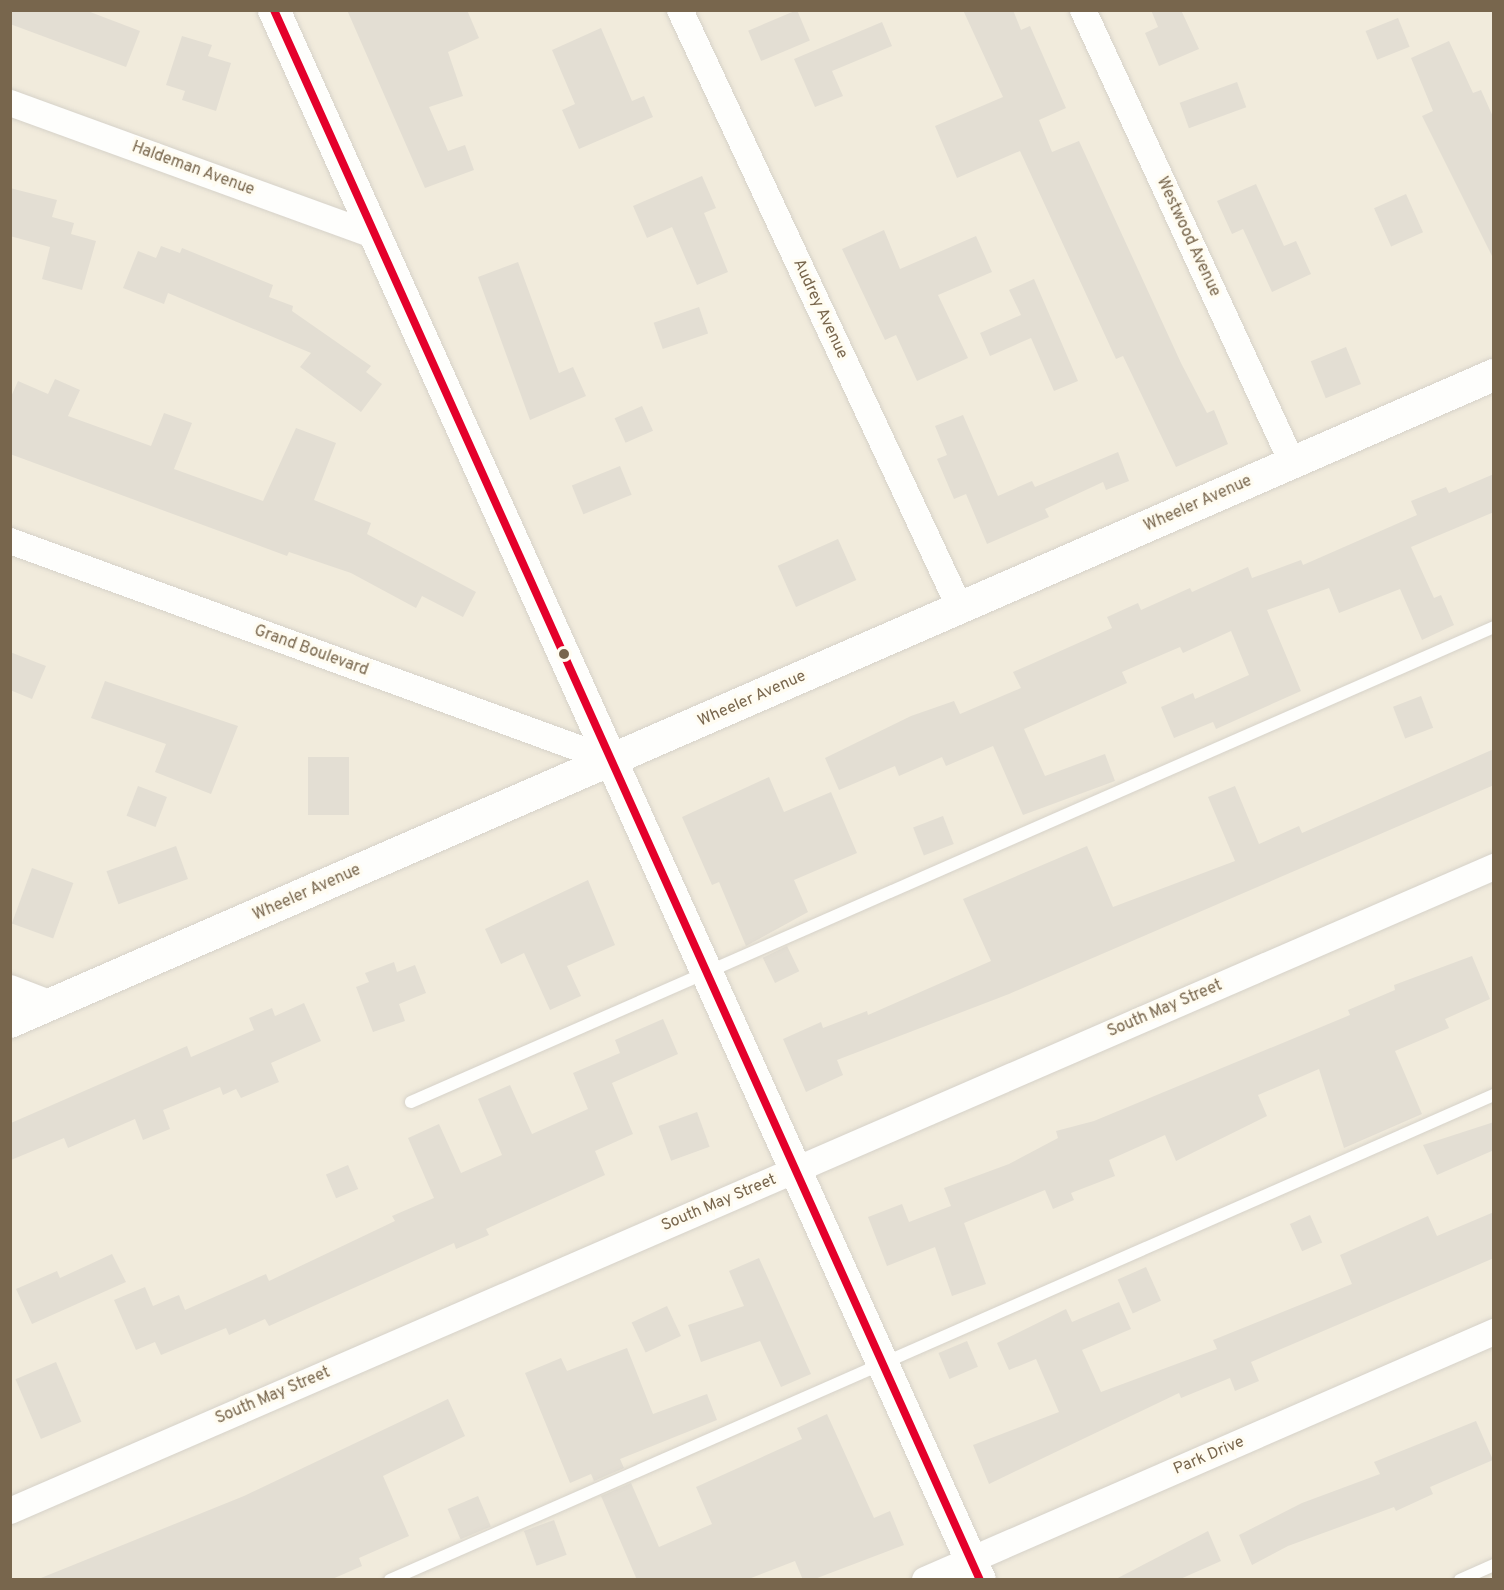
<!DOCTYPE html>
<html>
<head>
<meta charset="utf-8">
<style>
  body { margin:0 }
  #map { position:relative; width:1504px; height:1590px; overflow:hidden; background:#f8f6ee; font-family:Overpass,sans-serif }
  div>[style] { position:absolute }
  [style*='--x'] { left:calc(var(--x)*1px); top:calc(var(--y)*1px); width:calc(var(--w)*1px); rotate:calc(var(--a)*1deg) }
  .residential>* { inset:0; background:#f1ebdc; transform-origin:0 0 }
  .building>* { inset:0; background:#e3ded3; transform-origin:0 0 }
  .roads { filter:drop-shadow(0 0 2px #d6d2c9) drop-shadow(0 0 2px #d6d2c9) }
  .service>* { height:12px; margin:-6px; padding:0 6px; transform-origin:6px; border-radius:6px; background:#fefefc }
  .minor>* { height:26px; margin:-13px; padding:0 13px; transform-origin:13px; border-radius:13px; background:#fefefc }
  .tertiary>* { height:32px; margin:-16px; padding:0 16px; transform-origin:16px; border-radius:16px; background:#fefefc }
  .bus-1>* { height:8px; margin:-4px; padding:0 4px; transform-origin:4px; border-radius:4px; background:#e4002b }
  .dots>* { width:16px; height:16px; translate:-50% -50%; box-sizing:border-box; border:3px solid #fffcf1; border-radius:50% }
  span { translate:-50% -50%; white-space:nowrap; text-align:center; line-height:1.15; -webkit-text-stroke:6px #fffcf1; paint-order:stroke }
  .street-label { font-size:16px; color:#78664d }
  .frame { position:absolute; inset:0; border:12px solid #78664d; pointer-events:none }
</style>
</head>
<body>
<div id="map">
  <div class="residential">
    <i style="left:11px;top:11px;width:1482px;height:1568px"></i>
  </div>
  <div class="building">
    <i style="clip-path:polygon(10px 10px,85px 10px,140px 31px,126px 67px,10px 24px)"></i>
    <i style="clip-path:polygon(347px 10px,467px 10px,479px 38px,448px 52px,463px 96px,429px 107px,448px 151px,465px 145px,474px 170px,425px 188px)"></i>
    <i style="left:797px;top:10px;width:33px;height:53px;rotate:67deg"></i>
    <i style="clip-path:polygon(963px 10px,1013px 10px,1021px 30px,1030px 26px,1066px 108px,1039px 120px,1052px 152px,1079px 141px,1181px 363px,1207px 413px,1214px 410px,1228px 444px,1176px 467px,1123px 356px,1116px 359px,1020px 151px,957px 178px,935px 126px,1003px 97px)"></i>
    <i style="clip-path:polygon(1151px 10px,1181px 10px,1199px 49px,1159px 66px,1145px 33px,1158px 27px)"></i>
    <i style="left:1398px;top:18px;width:31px;height:35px;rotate:68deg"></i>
    <i style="clip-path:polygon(882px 22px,892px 46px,832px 71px,843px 96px,815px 107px,794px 59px)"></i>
    <i style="clip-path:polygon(601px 28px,632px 101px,644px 96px,653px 117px,579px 149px,562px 110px,575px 104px,552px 50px)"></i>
    <i style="clip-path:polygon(182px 36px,212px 45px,208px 56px,231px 63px,216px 111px,182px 100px,185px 91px,166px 85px)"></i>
    <i style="clip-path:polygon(1449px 41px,1473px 93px,1481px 90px,1494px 119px,1494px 260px,1422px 116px,1433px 111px,1411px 58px)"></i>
    <i style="left:1237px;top:82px;width:27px;height:61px;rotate:70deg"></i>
    <i style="clip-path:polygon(702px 176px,716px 208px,704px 213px,728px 272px,697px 285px,672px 227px,647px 238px,633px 206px)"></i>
    <i style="clip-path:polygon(1256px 184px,1284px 246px,1296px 241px,1311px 274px,1272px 292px,1243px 229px,1232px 234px,1217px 201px)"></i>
    <i style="clip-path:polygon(10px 188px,57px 200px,52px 217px,74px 223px,71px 234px,96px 241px,82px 290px,42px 279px,50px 247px,10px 236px)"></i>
    <i style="left:1406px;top:194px;width:42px;height:35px;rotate:66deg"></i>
    <i style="clip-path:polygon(884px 230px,900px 269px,976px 236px,992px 272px,938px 295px,968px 358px,917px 381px,896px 335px,885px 340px,842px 249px)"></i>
    <i style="clip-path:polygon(161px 246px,180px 253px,182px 248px,273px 285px,269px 297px,293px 306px,292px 311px,371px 366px,366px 372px,382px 384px,361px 412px,300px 367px,311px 353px,168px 293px,164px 304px,123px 288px,138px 251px,156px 258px)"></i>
    <i style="clip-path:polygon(518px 262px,559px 373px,573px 367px,586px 396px,530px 420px,478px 277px)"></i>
    <i style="clip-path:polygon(1034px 279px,1078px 381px,1054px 391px,1031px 338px,990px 356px,980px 333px,1021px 315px,1009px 290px)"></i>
    <i style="left:699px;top:307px;width:28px;height:48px;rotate:71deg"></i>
    <i style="left:1346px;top:347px;width:40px;height:38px;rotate:68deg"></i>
    <i style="clip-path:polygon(55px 379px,80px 390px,68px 416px,151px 446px,164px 413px,192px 423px,174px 469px,263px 501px,296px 428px,336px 443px,314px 500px,371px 523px,367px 534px,476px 592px,463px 617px,422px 596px,416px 608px,351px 573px,289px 552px,287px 556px,10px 454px,10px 399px,18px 381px,48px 394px)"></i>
    <i style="left:642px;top:406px;width:27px;height:30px;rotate:66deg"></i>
    <i style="clip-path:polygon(963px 415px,998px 496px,1032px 481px,1035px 487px,1118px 452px,1129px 481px,1106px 490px,1103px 482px,1045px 509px,1049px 517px,987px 544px,966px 494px,954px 499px,937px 459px,947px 455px,935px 426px)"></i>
    <i style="left:620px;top:466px;width:31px;height:52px;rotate:68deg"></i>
    <i style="clip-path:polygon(1494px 474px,1494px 512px,1411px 547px,1434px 598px,1441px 595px,1454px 625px,1422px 640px,1400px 589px,1339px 613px,1329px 588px,1267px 610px,1301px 691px,1216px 729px,1213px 722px,1174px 738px,1161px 707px,1193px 693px,1195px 699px,1249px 675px,1231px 631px,1183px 653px,1180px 647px,1122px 672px,1127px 683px,1024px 729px,1045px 776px,1105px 754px,1115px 781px,1023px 815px,993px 746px,946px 766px,942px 757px,899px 776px,895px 766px,839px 790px,825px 758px,911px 716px,954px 701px,960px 714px,1021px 688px,1013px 672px,1112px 628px,1107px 617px,1138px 603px,1141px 610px,1190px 588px,1192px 592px,1248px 567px,1252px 578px,1301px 560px,1303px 565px,1417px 515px,1411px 501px,1446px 487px,1449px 493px)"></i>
    <i style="left:838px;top:539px;width:45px;height:66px;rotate:66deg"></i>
    <i style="clip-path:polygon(10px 652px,46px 666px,32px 699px,10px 690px)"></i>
    <i style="clip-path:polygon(105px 681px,238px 726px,211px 794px,155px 772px,166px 744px,91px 718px)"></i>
    <i style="left:1421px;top:696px;width:34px;height:30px;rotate:69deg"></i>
    <i style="clip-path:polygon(1494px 749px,1494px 785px,1009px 994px,837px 1060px,843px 1075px,806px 1092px,783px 1039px,821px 1022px,823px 1028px,867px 1011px,868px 1015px,991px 961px,963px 899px,1087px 846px,1113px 907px,1235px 861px,1208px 797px,1235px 786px,1259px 844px,1299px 826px,1302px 833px)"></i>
    <i style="left:308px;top:757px;width:41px;height:58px"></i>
    <i style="clip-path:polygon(769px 777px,784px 812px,831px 792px,857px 853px,794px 880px,808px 912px,746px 946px,719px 882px,712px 885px,682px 817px)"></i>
    <i style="left:138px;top:786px;width:31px;height:32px;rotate:21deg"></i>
    <i style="left:943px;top:816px;width:30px;height:32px;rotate:69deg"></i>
    <i style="left:176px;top:846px;width:35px;height:74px;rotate:70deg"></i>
    <i style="left:32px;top:868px;width:44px;height:59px;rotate:20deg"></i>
    <i style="clip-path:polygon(588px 880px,615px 945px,567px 966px,581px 996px,550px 1010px,524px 953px,501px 964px,485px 929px)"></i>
    <i style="left:787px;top:946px;width:28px;height:27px;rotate:64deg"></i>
    <i style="clip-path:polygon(1472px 956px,1490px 999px,1445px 1019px,1449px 1028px,1395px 1051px,1422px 1114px,1344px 1148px,1319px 1069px,1258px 1095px,1267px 1116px,1176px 1161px,1165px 1135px,1109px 1160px,1115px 1176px,1071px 1193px,1074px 1200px,1053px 1209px,1045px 1190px,964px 1223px,986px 1284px,952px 1296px,935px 1247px,887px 1266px,868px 1217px,902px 1204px,909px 1222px,951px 1206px,944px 1188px,1009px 1164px,1058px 1138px,1056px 1131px,1094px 1121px,1350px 1015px,1348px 1010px,1395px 990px,1394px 985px)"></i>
    <i style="clip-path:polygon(394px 962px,397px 972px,415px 965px,426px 993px,399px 1004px,405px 1021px,373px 1032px,356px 987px,369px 982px,365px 973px)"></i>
    <i style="clip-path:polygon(304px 1003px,321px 1041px,271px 1063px,279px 1082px,241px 1098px,236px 1089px,223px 1095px,220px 1087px,163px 1110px,170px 1129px,143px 1140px,135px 1119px,68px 1148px,64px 1138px,11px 1160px,11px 1123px,187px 1046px,191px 1057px,254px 1030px,249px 1018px,272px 1008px,275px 1016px)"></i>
    <i style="clip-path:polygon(663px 1019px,678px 1054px,612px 1083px,633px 1134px,595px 1151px,605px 1175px,486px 1229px,489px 1235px,456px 1249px,454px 1243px,269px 1326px,265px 1319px,229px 1335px,226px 1328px,161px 1355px,155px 1342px,136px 1350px,114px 1300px,145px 1287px,153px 1306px,179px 1295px,185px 1310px,266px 1274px,269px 1281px,395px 1221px,392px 1216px,434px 1198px,408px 1138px,439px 1124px,461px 1173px,502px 1155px,478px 1099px,510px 1085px,532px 1134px,588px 1109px,573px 1073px,620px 1053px,615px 1040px)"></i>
    <i style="left:697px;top:1112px;width:37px;height:41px;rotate:70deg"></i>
    <i style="clip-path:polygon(1494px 1122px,1494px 1150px,1437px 1175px,1423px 1145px)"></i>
    <i style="left:348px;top:1165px;width:26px;height:24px;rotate:67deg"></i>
    <i style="clip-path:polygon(1494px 1212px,1494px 1258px,1251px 1362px,1259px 1381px,1235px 1391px,1230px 1378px,1181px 1398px,1179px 1393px,989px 1484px,973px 1445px,1059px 1412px,1036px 1359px,1009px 1370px,997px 1343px,1066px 1309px,1072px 1322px,1119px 1302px,1131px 1329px,1082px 1350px,1101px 1392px,1217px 1349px,1213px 1340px,1352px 1284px,1340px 1255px,1428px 1216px,1437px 1236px)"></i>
    <i style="left:1310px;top:1215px;width:30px;height:22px;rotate:66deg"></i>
    <i style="clip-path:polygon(112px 1254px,126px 1282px,32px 1324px,16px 1289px,57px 1271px,60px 1278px)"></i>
    <i style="clip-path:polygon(759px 1258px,811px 1374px,781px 1387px,760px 1341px,701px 1362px,688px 1325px,744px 1306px,729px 1271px)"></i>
    <i style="left:1146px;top:1267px;width:37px;height:31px;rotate:66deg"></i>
    <i style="left:667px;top:1306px;width:33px;height:39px;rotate:65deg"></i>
    <i style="left:967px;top:1341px;width:28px;height:31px;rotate:67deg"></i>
    <i style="clip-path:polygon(627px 1348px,653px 1414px,707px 1394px,717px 1420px,620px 1459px,624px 1468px,594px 1481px,591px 1474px,570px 1483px,525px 1373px,561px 1358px,567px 1371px)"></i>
    <i style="left:56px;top:1362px;width:65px;height:44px;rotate:67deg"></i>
    <i style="clip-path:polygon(448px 1399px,465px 1436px,383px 1476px,409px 1536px,359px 1558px,362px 1566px,330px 1580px,36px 1580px,244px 1496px)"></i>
    <i style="clip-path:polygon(827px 1414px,874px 1518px,890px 1511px,904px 1545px,812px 1580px,803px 1580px,795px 1561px,746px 1580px,637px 1580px,601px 1496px,631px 1483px,659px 1547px,712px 1524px,696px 1487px,802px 1439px,797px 1428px)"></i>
    <i style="clip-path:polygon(1476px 1421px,1493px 1460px,1430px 1487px,1433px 1494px,1396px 1511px,1394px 1507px,1288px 1546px,1252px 1565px,1239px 1535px,1302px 1503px,1380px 1474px,1374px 1462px)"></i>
    <i style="left:478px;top:1496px;width:33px;height:33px;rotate:67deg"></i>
    <i style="left:554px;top:1520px;width:37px;height:32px;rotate:70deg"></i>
    <i style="clip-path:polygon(1208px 1531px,1221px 1561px,1178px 1580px,1114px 1580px)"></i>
  </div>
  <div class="roads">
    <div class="service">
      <i style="--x:411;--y:1102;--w:1183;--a:-23.68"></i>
      <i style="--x:390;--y:1580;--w:1206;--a:-23.72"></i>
      <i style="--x:1460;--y:1580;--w:37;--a:-24"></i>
    </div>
    <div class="minor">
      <i style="--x:680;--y:10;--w:660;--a:64.91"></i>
      <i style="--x:1083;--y:10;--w:499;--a:65.2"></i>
      <i style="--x:10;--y:103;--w:388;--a:20"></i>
      <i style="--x:10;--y:541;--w:640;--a:20.02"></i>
      <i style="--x:10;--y:988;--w:45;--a:20.9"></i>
      <i style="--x:10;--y:1511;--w:1618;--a:-23.46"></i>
      <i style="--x:925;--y:1580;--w:621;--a:-23.55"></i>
    </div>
    <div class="tertiary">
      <i style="--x:274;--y:10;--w:1721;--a:65.79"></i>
      <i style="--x:10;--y:1022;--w:1619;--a:-23.56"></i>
    </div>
  </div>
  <div class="bus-1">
    <i style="--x:274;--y:10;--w:1721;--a:65.79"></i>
  </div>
  <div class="dots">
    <i style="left:564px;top:654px;background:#78664d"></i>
  </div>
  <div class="street-label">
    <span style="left:193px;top:169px;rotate:20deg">Haldeman Avenue</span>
    <span style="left:1188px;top:237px;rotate:65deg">Westwood Avenue</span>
    <span style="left:820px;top:309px;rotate:65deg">Audrey Avenue</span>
    <span style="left:1198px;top:504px;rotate:-24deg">Wheeler Avenue</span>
    <span style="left:311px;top:651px;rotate:20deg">Grand Boulevard</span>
    <span style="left:752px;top:699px;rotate:-24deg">Wheeler Avenue</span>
    <span style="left:307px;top:893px;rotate:-24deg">Wheeler Avenue</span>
    <span style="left:1165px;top:1009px;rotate:-23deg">South May Street</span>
    <span style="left:719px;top:1203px;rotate:-23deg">South May Street</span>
    <span style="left:273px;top:1396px;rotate:-23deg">South May Street</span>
    <span style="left:1209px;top:1456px;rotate:-23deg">Park Drive</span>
  </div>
  <div class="frame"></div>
</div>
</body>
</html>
